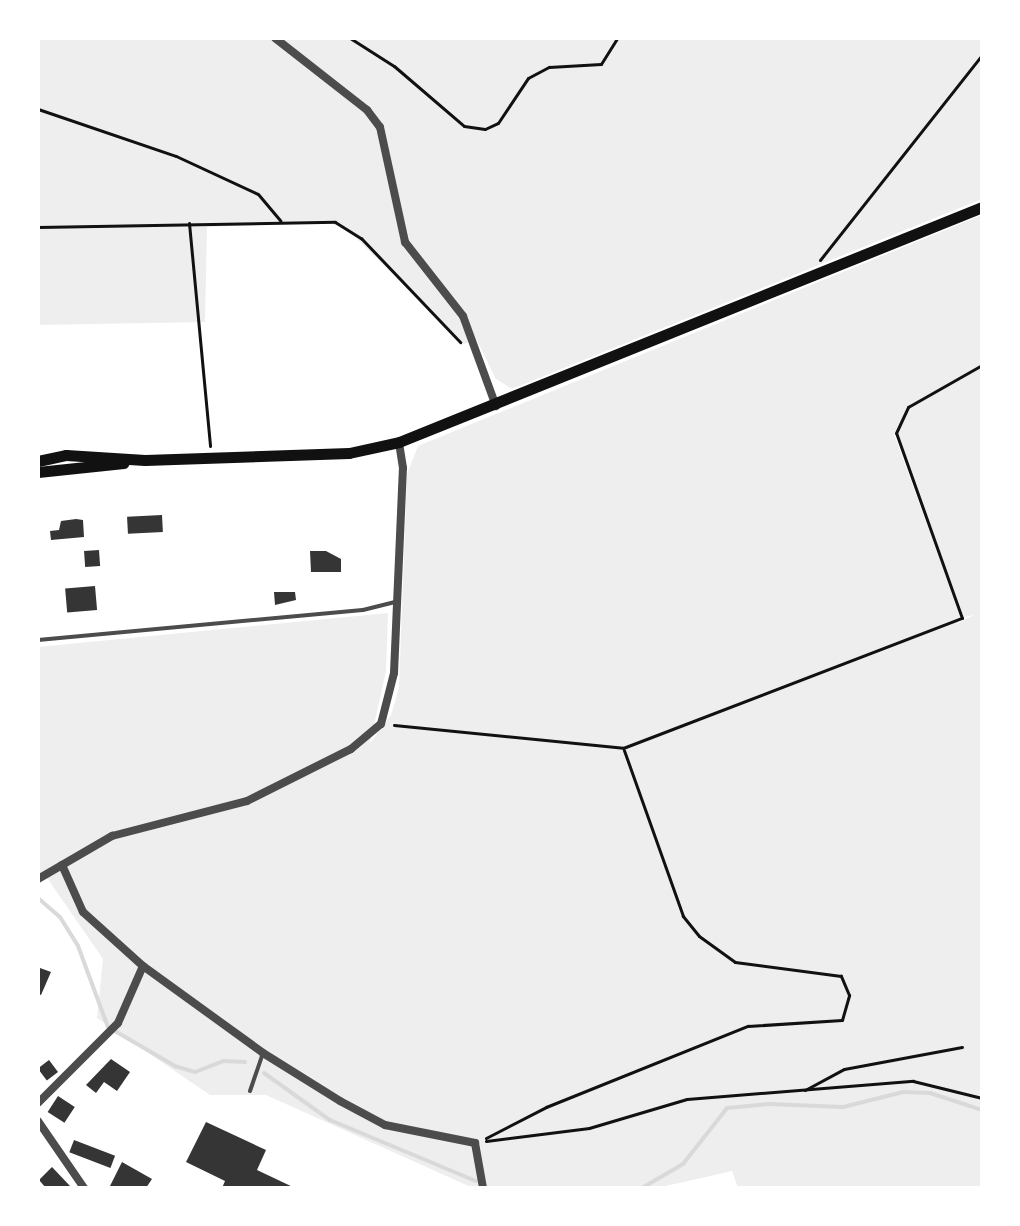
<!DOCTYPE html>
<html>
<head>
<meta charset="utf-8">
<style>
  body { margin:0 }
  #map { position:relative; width:1020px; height:1226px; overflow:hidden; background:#fff; font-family:Ubuntu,sans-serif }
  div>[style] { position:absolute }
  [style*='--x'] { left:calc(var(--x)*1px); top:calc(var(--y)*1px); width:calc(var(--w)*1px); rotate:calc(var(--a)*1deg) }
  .green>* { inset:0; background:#eee }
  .stream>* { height:4px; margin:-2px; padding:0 2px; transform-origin:2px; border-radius:2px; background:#d9d9d9 }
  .building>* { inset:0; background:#353535; transform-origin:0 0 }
  .path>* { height:3px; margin:-1.5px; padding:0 1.5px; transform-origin:1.5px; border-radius:1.5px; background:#111 }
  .service>* { height:4px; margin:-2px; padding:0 2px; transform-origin:2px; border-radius:2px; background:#4c4c4c }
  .minor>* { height:8px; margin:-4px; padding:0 4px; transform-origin:4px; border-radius:4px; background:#4c4c4c }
  .secondary>* { height:11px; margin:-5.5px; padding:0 5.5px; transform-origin:5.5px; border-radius:5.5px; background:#111 }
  span { translate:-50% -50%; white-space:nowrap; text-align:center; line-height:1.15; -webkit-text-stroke:8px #fff; paint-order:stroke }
  .frame { position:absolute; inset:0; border:40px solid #fff; pointer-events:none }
</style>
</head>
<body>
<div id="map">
  <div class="green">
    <i style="clip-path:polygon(38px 38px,982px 38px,982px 199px,512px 389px,495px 378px,477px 340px,464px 344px,346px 228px,324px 222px,207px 227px,205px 322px,38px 325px)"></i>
    <i style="clip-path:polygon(evenodd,982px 215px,982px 1188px,738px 1188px,732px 1171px,657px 1188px,473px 1188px,266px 1095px,210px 1095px,97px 1018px,103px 959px,43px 872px,38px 874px,38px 647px,388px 613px,386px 671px,370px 743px,391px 715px,399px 688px,407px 474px,418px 446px,982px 215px,900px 422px,897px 433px,964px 617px,974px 615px,956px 624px,961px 618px,894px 434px,900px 422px)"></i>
  </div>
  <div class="stream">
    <i style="--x:38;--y:898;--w:29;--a:41"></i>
    <i style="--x:60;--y:917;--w:34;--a:58"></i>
    <i style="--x:78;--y:946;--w:86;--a:69.7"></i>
    <i style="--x:108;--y:1027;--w:78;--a:30.2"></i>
    <i style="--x:175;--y:1066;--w:21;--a:17"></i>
    <i style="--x:195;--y:1072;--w:31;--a:-21"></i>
    <i style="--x:224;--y:1061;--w:21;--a:3"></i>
    <i style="--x:264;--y:1073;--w:81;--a:35.5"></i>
    <i style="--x:330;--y:1120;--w:158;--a:22.7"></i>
    <i style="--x:642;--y:1188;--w:48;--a:-30.3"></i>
    <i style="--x:683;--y:1164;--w:71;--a:-51.8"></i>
    <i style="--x:727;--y:1108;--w:42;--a:-5.4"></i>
    <i style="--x:769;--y:1104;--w:74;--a:2.3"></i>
    <i style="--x:843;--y:1107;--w:62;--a:-14"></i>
    <i style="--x:903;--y:1092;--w:27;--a:2"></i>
    <i style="--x:930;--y:1093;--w:55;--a:18.1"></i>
  </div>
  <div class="building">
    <i style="left:162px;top:515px;width:17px;height:35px;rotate:87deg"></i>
    <i style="clip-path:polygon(76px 519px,83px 520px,84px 537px,51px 540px,50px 531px,59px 530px,61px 521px)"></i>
    <i style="left:99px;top:550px;width:16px;height:15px;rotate:86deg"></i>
    <i style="clip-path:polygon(310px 551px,326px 551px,341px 559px,341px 572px,311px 572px)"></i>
    <i style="left:95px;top:586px;width:24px;height:30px;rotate:85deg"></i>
    <i style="clip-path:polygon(274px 592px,295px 592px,296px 600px,275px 605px)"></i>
    <i style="clip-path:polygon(40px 968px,51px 972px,41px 995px,38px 994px)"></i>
    <i style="clip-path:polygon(111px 1059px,130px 1072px,117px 1091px,104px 1082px,96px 1093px,86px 1085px)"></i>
    <i style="left:49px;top:1060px;width:15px;height:14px;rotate:53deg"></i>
    <i style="left:58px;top:1096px;width:20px;height:19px;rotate:33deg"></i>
    <i style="clip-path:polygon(206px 1122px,266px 1150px,257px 1170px,295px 1188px,222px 1188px,225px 1181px,186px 1162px)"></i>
    <i style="left:74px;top:1140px;width:44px;height:13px;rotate:21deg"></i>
    <i style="clip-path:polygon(122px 1162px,152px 1179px,146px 1188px,109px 1188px)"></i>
    <i style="clip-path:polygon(52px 1167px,70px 1186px,68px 1188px,46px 1188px,39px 1180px)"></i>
  </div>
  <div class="path">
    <i style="--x:350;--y:38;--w:52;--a:32.5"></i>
    <i style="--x:394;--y:66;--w:92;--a:40.6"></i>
    <i style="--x:464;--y:126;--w:21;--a:8"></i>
    <i style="--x:485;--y:129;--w:14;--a:-25"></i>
    <i style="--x:498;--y:123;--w:54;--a:-56.3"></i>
    <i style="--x:528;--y:78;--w:24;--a:-28"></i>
    <i style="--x:549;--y:67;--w:52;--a:-3.3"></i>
    <i style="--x:601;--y:64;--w:31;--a:-58"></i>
    <i style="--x:38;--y:109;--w:146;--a:18.8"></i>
    <i style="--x:176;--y:156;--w:90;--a:24.9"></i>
    <i style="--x:258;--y:194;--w:35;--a:50"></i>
    <i style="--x:189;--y:223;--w:224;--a:84.6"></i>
    <i style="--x:38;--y:227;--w:297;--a:-1"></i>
    <i style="--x:335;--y:222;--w:31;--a:32"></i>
    <i style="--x:361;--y:238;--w:144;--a:46.4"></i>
    <i style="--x:820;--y:260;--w:261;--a:-51.7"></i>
    <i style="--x:394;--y:725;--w:230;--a:5.7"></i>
    <i style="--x:623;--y:748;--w:363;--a:-21"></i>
    <i style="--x:962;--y:618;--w:196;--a:-109.6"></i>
    <i style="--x:896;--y:433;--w:29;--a:-65"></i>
    <i style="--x:908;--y:407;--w:85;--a:-29.6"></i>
    <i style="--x:805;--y:1090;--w:44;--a:-28.3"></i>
    <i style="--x:844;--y:1069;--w:120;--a:-10.6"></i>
    <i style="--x:486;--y:1138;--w:68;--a:-27.3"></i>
    <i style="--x:546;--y:1107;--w:218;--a:-21.9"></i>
    <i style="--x:748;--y:1026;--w:94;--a:-3.7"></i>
    <i style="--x:842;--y:1020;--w:26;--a:-74"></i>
    <i style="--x:849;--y:995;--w:21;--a:-113"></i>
    <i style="--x:841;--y:976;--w:107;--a:-172.5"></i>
    <i style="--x:735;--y:962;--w:44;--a:-144.2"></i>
    <i style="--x:699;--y:936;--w:26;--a:-129"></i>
    <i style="--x:683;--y:916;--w:176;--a:-109.6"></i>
    <i style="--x:486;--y:1141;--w:104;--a:-7.2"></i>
    <i style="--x:589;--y:1128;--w:102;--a:-16.5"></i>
    <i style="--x:687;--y:1099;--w:227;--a:-4.6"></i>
    <i style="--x:913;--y:1081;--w:71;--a:13.8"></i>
  </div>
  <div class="service">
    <i style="--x:38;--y:640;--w:326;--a:-5.3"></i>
    <i style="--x:363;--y:610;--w:34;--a:-14"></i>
    <i style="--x:250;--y:1091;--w:40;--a:-71.1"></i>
  </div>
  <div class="minor">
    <i style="--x:275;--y:38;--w:117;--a:38"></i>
    <i style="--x:367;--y:110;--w:21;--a:53"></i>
    <i style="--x:380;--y:127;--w:118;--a:77.7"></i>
    <i style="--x:405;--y:242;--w:94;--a:51.9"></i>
    <i style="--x:463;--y:316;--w:96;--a:69.9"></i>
    <i style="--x:62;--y:865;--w:51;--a:65.9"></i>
    <i style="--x:83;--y:912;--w:81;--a:42"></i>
    <i style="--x:143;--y:966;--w:148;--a:35.9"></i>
    <i style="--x:263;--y:1053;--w:91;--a:31.9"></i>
    <i style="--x:340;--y:1101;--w:51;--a:28.1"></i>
    <i style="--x:385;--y:1125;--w:92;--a:11.3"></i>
    <i style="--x:475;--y:1143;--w:46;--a:79.9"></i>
    <i style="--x:38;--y:879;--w:86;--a:-30.2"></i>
    <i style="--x:112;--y:836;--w:139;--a:-14.5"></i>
    <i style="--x:247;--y:801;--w:116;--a:-26.6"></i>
    <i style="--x:351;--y:749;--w:39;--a:-40"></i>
    <i style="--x:381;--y:724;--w:53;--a:-75.7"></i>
    <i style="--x:394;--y:673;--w:205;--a:-87.5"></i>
    <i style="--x:403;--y:468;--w:26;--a:-99"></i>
    <i style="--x:38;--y:1103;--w:113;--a:-45"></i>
    <i style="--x:118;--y:1023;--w:62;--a:-66.3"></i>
    <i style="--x:38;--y:1121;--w:81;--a:55.5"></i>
  </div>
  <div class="secondary">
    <i style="--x:38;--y:461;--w:29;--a:-12"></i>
    <i style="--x:66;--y:455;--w:79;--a:3.6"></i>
    <i style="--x:145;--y:460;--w:204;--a:-2"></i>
    <i style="--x:349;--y:453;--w:51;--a:-12.4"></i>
    <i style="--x:399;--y:442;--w:629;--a:-21.95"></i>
    <i style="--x:38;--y:472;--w:86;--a:-6"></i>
  </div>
  <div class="frame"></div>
</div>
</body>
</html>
